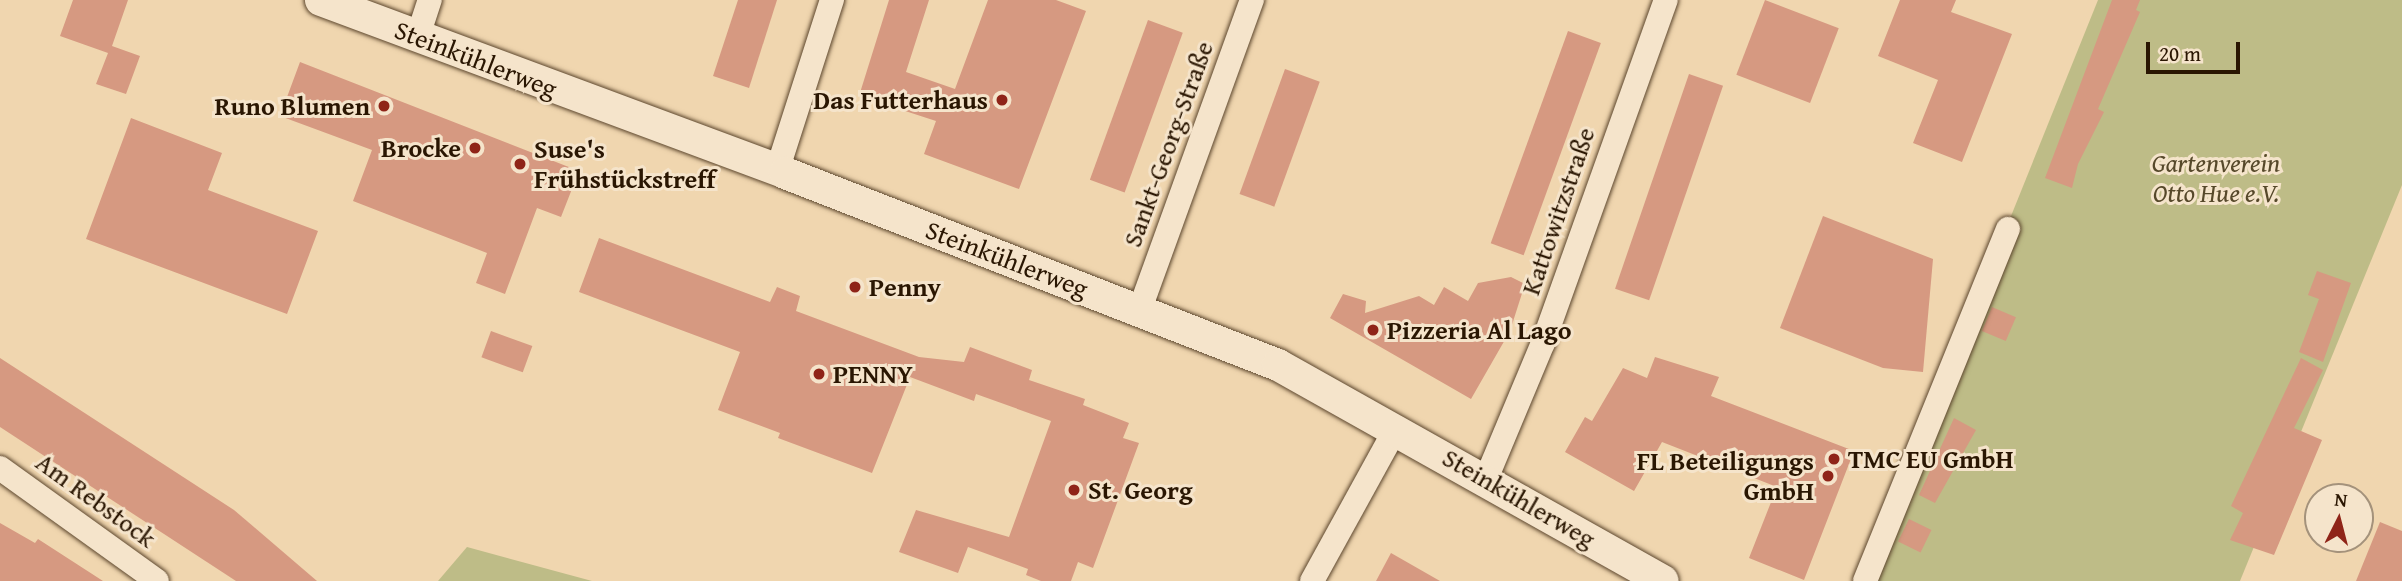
<!DOCTYPE html>
<html>
<head>
<meta charset="utf-8">
<style>
  body { margin:0 }
  #map { position:relative; width:2402px; height:581px; overflow:hidden; background:#f0d6af; font-family:"Gentium Book Plus",serif }
  div>[style] { position:absolute }
  [style*='--x'] { left:calc(var(--x)*1px); top:calc(var(--y)*1px); width:calc(var(--w)*1px); rotate:calc(var(--a)*1deg) }
  .green>* { inset:0; background:#bebc87 }
  .building>* { inset:0; background:#d69981; transform-origin:0 0 }
  .roads { filter:drop-shadow(0 0 2px #5c462d) drop-shadow(0 0 2px #5c462d) }
  .minor>* { height:24px; margin:-12px; padding:0 12px; transform-origin:12px; border-radius:12px; background:#f5e4cb }
  .tertiary>* { height:32px; margin:-16px; padding:0 16px; transform-origin:16px; border-radius:16px; background:#f5e4cb }
  .dots>* { width:19px; height:19px; translate:-50% -50%; box-sizing:border-box; border:4px solid #f5e4cb; border-radius:50% }
  span { translate:-50% -50%; white-space:nowrap; text-align:center; line-height:1.15; -webkit-text-stroke:6px #f5e4cb; paint-order:stroke }
  .street-label { font-size:26px; color:#2a1602 }
  .poi-label { font-size:26px; color:#2a1602; font-weight:700 }
  .right { translate:-100% -50%; text-align:right }
  .left { translate:0 -50%; text-align:left }
  .park-label { font-size:26px; color:#56482a; font-style:italic }
  .north { position:absolute; left:2304px; top:483px; width:70px; height:70px; box-sizing:border-box; background:#f5e4cb; border:2px solid #a4927b; border-radius:50%; rotate:6deg; font-size:19px; font-weight:700; line-height:28px; text-align:center; color:#2a1602 }
  .north::after { content:''; display:block; margin:auto; width:24px; height:32px; background:#8f2418; clip-path:polygon(50% 0,100% 100%,50% 72%,0 100%) }
  .scale { position:absolute; left:2146px; top:42px; width:94px; height:32px; box-sizing:border-box; border:4px solid #2a1602; border-top:0; padding-left:9px; font-size:21px; line-height:24px; white-space:nowrap; color:#2a1602; -webkit-text-stroke:5px #f5e4cb; paint-order:stroke }
</style>
</head>
<body>
<div id="map">
  <div class="green">
    <i style="clip-path:polygon(2098px 0,2402px 0,2402px 185px,2240px 581px,1864px 581px)"></i>
    <i style="clip-path:polygon(467px 547px,592px 581px,438px 581px)"></i>
  </div>
  <div class="building">
    <i style="clip-path:polygon(73px 0,128px 0,112px 46px,140px 56px,126px 94px,96px 84px,108px 53px,60px 36px)"></i>
    <i style="clip-path:polygon(738px 0,777px 0,749px 88px,713px 76px)"></i>
    <i style="clip-path:polygon(889px 0,929px 0,906px 72px,955px 89px,988px 0,1056px 0,1086px 11px,1019px 189px,924px 154px,936px 121px,859px 96px)"></i>
    <i style="left:1765px;top:0;width:79px;height:80px;rotate:21deg"></i>
    <i style="clip-path:polygon(1900px 0,1956px 0,1951px 12px,2012px 34px,1962px 162px,1913px 143px,1938px 80px,1878px 56px)"></i>
    <i style="clip-path:polygon(2112px 0,2140px 0,2136px 10px,2140px 12px,2098px 109px,2104px 112px,2078px 164px,2072px 188px,2045px 178px)"></i>
    <i style="left:1148px;top:20px;width:37px;height:170px;rotate:20deg"></i>
    <i style="left:1568px;top:31px;width:35px;height:226px;rotate:20deg"></i>
    <i style="clip-path:polygon(300px 62px,579px 171px,561px 217px,537px 208px,505px 294px,476px 283px,487px 253px,353px 201px,372px 150px,280px 116px)"></i>
    <i style="left:1285px;top:69px;width:37px;height:133px;rotate:20deg"></i>
    <i style="left:1689px;top:74px;width:36px;height:227px;rotate:19deg"></i>
    <i style="clip-path:polygon(131px 118px,222px 153px,208px 190px,318px 231px,287px 314px,86px 239px)"></i>
    <i style="clip-path:polygon(1823px 216px,1933px 259px,1923px 372px,1883px 368px,1780px 328px)"></i>
    <i style="clip-path:polygon(599px 238px,770px 302px,777px 287px,800px 296px,796px 311px,919px 357px,964px 362px,970px 347px,1032px 370px,1029px 380px,1085px 399px,1083px 405px,1129px 423px,1123px 438px,1139px 443px,1093px 568px,1078px 562px,1071px 581px,1041px 581px,1026px 575px,1028px 569px,968px 547px,958px 573px,899px 552px,916px 510px,1009px 537px,1051px 421px,976px 394px,974px 401px,910px 377px,872px 473px,778px 438px,780px 433px,718px 410px,740px 352px,579px 292px)"></i>
    <i style="clip-path:polygon(2317px 271px,2351px 283px,2323px 362px,2299px 352px,2319px 299px,2308px 295px)"></i>
    <i style="clip-path:polygon(1511px 277px,1525px 284px,1510px 331px,1471px 399px,1330px 318px,1343px 294px,1366px 301px,1365px 313px,1419px 296px,1434px 305px,1444px 287px,1468px 301px,1478px 283px)"></i>
    <i style="left:1992px;top:307px;width:26px;height:26px;rotate:23deg"></i>
    <i style="left:491px;top:331px;width:44px;height:28px;rotate:20deg"></i>
    <i style="clip-path:polygon(1655px 357px,1719px 377px,1711px 396px,1854px 451px,1804px 580px,1749px 558px,1777px 487px,1662px 442px,1634px 491px,1565px 452px,1585px 417px,1592px 421px,1623px 368px,1647px 378px)"></i>
    <i style="clip-path:polygon(0 358px,234px 510px,317px 581px,236px 581px,0 427px)"></i>
    <i style="clip-path:polygon(2301px 358px,2323px 370px,2294px 428px,2322px 440px,2274px 555px,2230px 540px,2243px 513px,2231px 506px)"></i>
    <i style="clip-path:polygon(1954px 418px,1976px 430px,1935px 503px,1919px 495px)"></i>
    <i style="left:1909px;top:519px;width:25px;height:25px;rotate:26deg"></i>
    <i style="clip-path:polygon(2380px 522px,2402px 531px,2402px 581px,2356px 581px)"></i>
    <i style="clip-path:polygon(0 523px,35px 543px,38px 539px,103px 581px,0 581px)"></i>
    <i style="clip-path:polygon(1391px 553px,1440px 581px,1376px 581px)"></i>
  </div>
  <div class="roads">
    <div class="minor">
      <i style="--x:418;--y:36;--w:38;--a:-72"></i>
      <i style="--x:777;--y:171;--w:180;--a:-72.2"></i>
      <i style="--x:1140;--y:309;--w:329;--a:-70.1"></i>
      <i style="--x:0;--y:468;--w:193;--a:35.7"></i>
      <i style="--x:1486;--y:479;--w:147;--a:-67.3"></i>
      <i style="--x:1543;--y:343;--w:364;--a:-70.3"></i>
      <i style="--x:1312;--y:581;--w:175;--a:-61.2"></i>
      <i style="--x:1865;--y:581;--w:380;--a:-67.9"></i>
    </div>
    <div class="tertiary">
      <i style="--x:321;--y:0;--w:495;--a:20.4"></i>
      <i style="--x:785;--y:173;--w:529;--a:21.28"></i>
      <i style="--x:1278;--y:365;--w:441;--a:29.3"></i>
    </div>
  </div>
  <div class="dots">
    <i style="left:1002px;top:100px;background:#8f2418"></i>
    <i style="left:384px;top:106px;background:#8f2418"></i>
    <i style="left:475px;top:148px;background:#8f2418"></i>
    <i style="left:520px;top:164px;background:#8f2418"></i>
    <i style="left:855px;top:287px;background:#8f2418"></i>
    <i style="left:1373px;top:330px;background:#8f2418"></i>
    <i style="left:819px;top:374px;background:#8f2418"></i>
    <i style="left:1834px;top:459px;background:#8f2418"></i>
    <i style="left:1828px;top:476px;background:#8f2418"></i>
    <i style="left:1074px;top:490px;background:#8f2418"></i>
  </div>
  <div class="street-label">
    <span style="left:476px;top:59px;rotate:21deg">Steinkühlerweg</span>
    <span style="left:1168px;top:144px;rotate:-70deg">Sankt-Georg-Straße</span>
    <span style="left:1558px;top:211px;rotate:-71deg">Kattowitzstraße</span>
    <span style="left:1007px;top:259px;rotate:21deg">Steinkühlerweg</span>
    <span style="left:1519px;top:498px;rotate:30deg">Steinkühlerweg</span>
    <span style="left:96px;top:500px;rotate:36deg">Am Rebstock</span>
  </div>
  <div class="poi-label">
    <span class="right" style="left:988px;top:100px">Das Futterhaus</span>
    <span class="right" style="left:370px;top:106px">Runo Blumen</span>
    <span class="right" style="left:461px;top:148px">Brocke</span>
    <span class="left" style="left:534px;top:164px">Suse's<br>Frühstückstreff</span>
    <span class="left" style="left:869px;top:287px">Penny</span>
    <span class="left" style="left:1387px;top:330px">Pizzeria Al Lago</span>
    <span class="left" style="left:833px;top:374px">PENNY</span>
    <span class="left" style="left:1848px;top:459px">TMC EU GmbH</span>
    <span class="right" style="left:1814px;top:476px">FL Beteiligungs<br>GmbH</span>
    <span class="left" style="left:1088px;top:490px">St. Georg</span>
  </div>
  <div class="park-label">
    <span style="left:2216px;top:178px">Gartenverein<br>Otto Hue e.V.</span>
  </div>
  <div class="north">N</div>
  <div class="scale">20 m</div>
</div>
</body>
</html>
